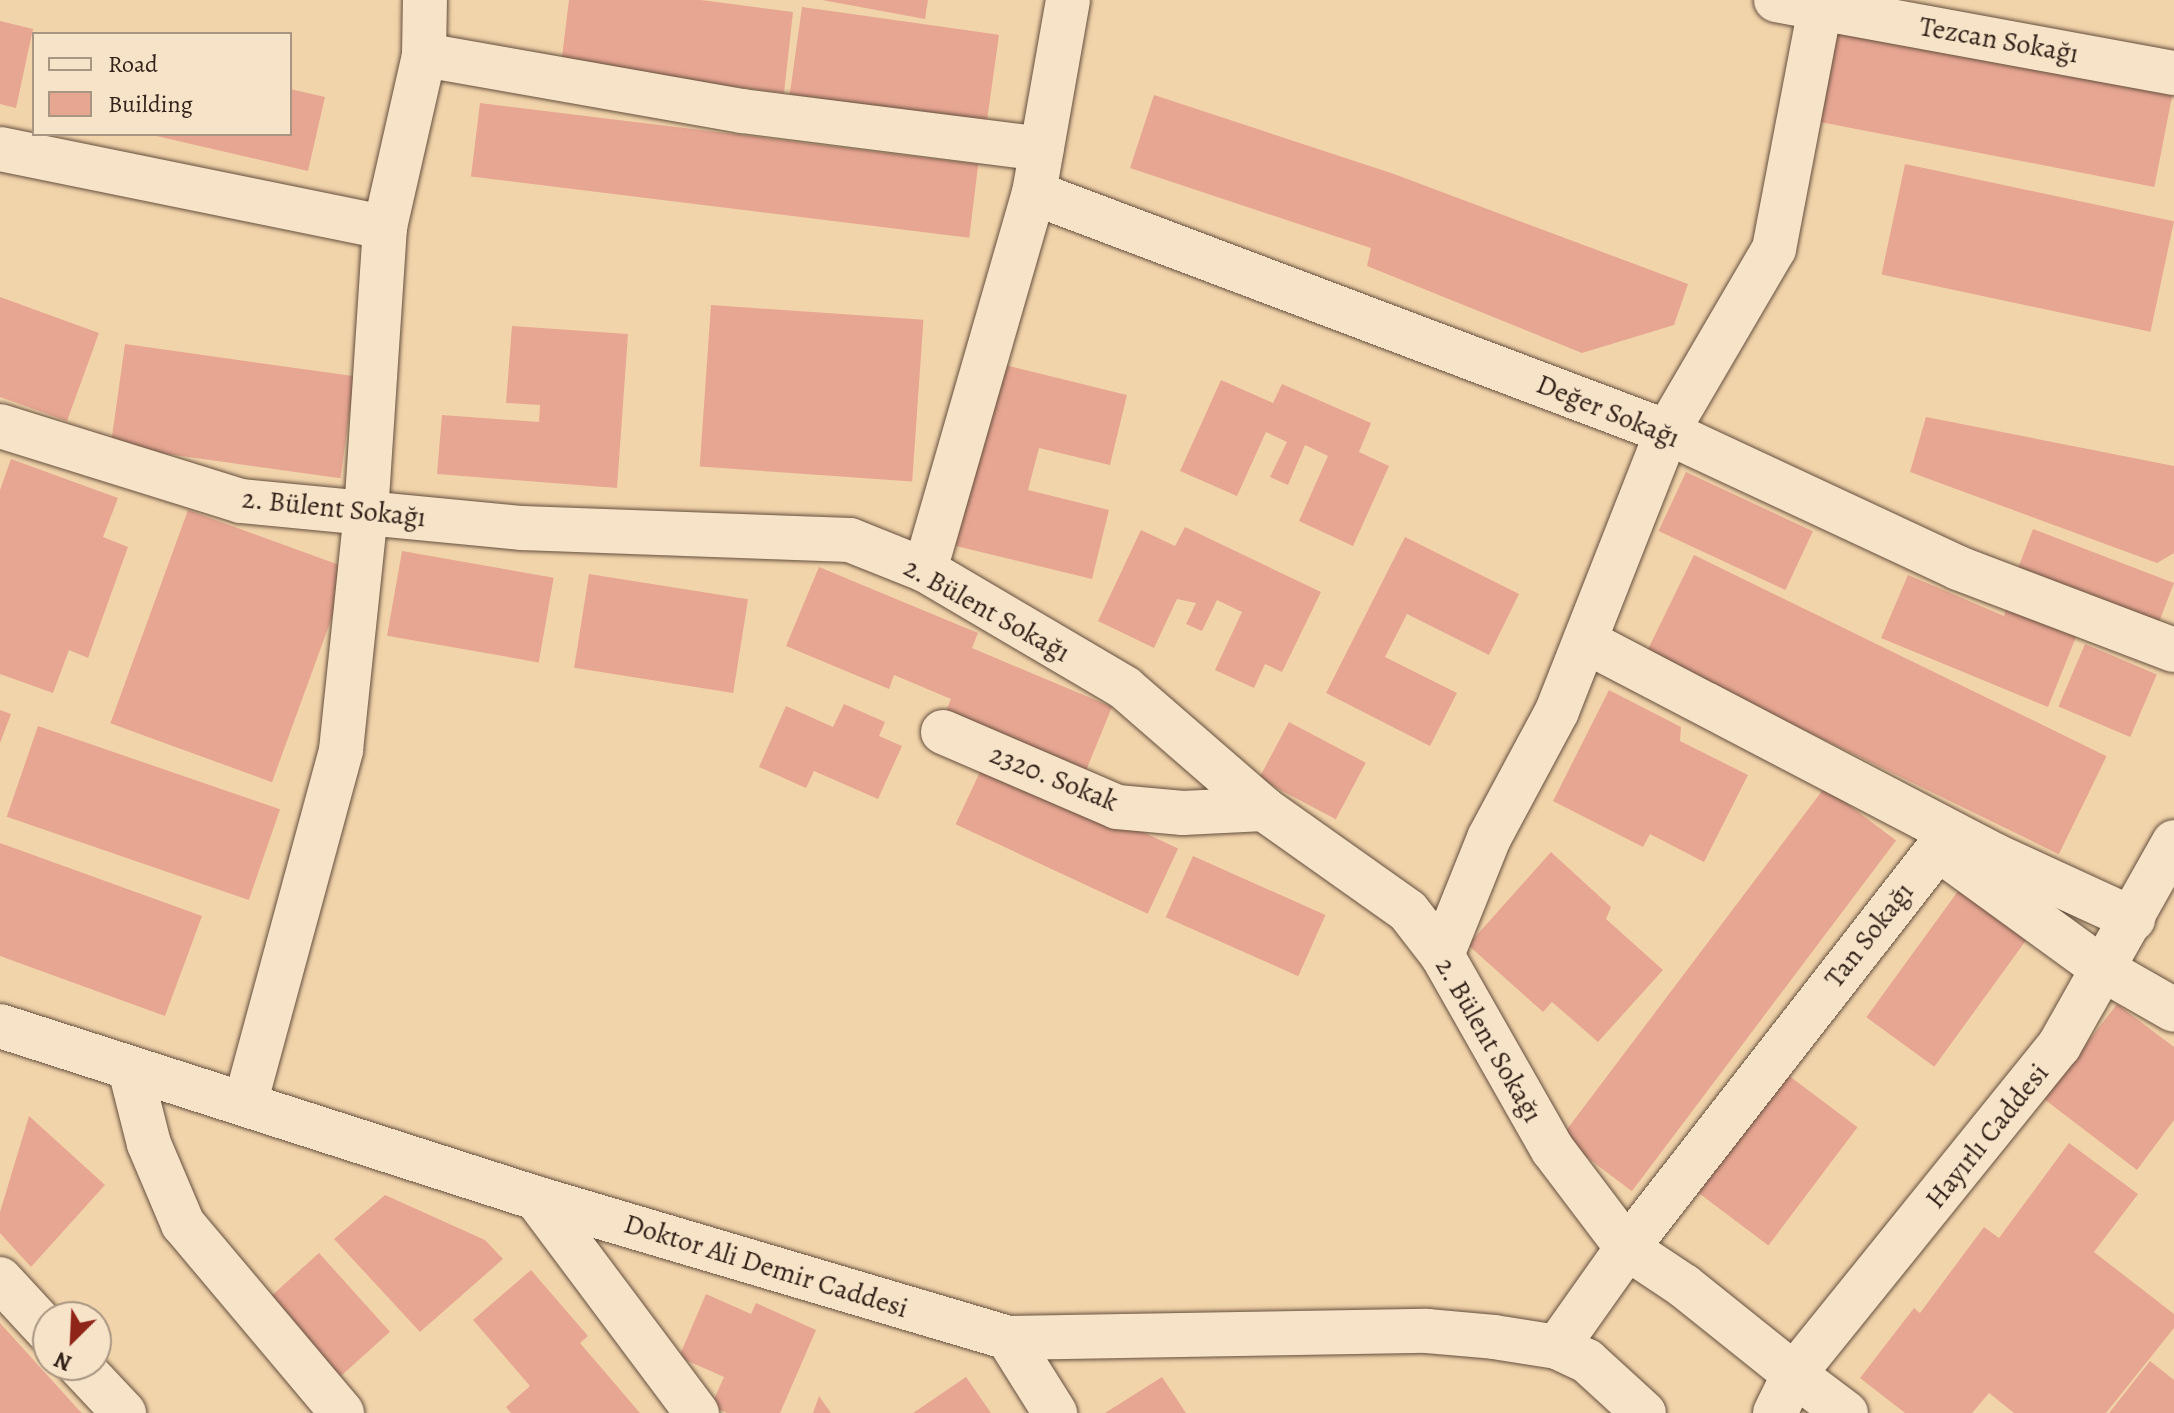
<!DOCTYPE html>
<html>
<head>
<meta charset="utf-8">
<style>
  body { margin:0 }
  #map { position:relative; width:2174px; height:1413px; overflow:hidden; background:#f2d4ab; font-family:Alegreya,serif }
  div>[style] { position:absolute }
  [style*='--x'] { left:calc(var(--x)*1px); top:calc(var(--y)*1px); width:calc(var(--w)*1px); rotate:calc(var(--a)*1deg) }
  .building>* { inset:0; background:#e7a692; transform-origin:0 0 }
  .roads { filter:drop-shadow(0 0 2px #644f3e) drop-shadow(0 0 2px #644f3e) }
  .street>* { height:44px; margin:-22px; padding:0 22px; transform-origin:22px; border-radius:22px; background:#f7e3c8 }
  .secondary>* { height:44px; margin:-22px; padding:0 22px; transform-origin:22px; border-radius:22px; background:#f7e3c8 }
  span { translate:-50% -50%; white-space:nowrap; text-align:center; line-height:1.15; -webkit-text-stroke:6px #f7e3c8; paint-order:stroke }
  .street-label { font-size:28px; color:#34231a }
  .legend { position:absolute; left:32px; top:32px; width:260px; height:104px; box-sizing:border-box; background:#f7e3c8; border:2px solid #a99682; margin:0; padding:10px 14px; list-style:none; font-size:24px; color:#34231a }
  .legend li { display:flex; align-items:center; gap:16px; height:40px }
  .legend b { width:40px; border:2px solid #a99682 }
  .north { position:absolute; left:32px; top:1301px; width:80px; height:80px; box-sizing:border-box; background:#f7e3c8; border:2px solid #a99682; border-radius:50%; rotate:204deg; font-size:22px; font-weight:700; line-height:32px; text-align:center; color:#34231a }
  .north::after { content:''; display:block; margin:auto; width:28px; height:36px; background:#8f2418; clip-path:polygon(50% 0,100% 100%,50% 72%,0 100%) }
</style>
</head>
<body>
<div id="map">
  <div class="building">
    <i style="clip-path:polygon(569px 0,701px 0,793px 12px,784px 93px,561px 65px)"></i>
    <i style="clip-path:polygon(822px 0,928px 0,925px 19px)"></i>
    <i style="left:802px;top:7px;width:199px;height:88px;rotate:8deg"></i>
    <i style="clip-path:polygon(0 21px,33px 29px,16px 108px,0 104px)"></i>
    <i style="left:1825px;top:21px;width:355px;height:100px;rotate:11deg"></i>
    <i style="clip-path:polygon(290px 89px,325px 97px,308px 171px,152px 135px,290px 134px)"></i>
    <i style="clip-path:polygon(1154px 95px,1394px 174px,1688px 284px,1674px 325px,1582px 353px,1367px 266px,1371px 248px,1130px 168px)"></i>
    <i style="left:480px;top:103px;width:502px;height:74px;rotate:7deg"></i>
    <i style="left:1905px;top:164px;width:275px;height:113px;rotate:12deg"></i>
    <i style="clip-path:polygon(0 297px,99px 333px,67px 421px,0 397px)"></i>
    <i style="left:711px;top:305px;width:213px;height:162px;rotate:4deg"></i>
    <i style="clip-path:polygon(512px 326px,628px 334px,617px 488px,437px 474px,442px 415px,539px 422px,540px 405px,506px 403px)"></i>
    <i style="left:125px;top:344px;width:232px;height:103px;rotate:8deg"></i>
    <i style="clip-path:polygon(1001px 364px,1127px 395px,1110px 465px,1039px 448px,1028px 490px,1109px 510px,1092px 579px,956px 546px)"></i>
    <i style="clip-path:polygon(1221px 380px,1273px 403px,1282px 384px,1371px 423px,1359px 452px,1389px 466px,1353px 546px,1299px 521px,1328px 456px,1305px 445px,1288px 485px,1270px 477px,1287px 442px,1266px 432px,1237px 496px,1180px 471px)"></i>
    <i style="clip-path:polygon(1926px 417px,2174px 466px,2174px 553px,2157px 563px,1910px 472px)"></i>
    <i style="clip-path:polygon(11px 459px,118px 498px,103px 537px,128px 547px,88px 658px,69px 650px,53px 693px,0 674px,0 490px)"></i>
    <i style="left:1686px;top:472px;width:140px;height:65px;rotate:25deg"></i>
    <i style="left:188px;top:510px;width:172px;height:227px;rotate:20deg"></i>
    <i style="clip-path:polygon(1185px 527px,1321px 592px,1282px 672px,1265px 664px,1254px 688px,1215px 670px,1242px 612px,1217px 600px,1202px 631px,1186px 624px,1196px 603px,1177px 599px,1154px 648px,1098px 621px,1141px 530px,1175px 546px)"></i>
    <i style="left:2033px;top:529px;width:151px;height:55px;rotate:21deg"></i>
    <i style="clip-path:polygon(1405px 537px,1519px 594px,1489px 655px,1407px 614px,1385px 657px,1457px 693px,1430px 746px,1326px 693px)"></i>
    <i style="left:402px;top:551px;width:154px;height:86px;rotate:10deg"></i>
    <i style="left:1694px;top:555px;width:459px;height:109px;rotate:26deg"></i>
    <i style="clip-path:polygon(819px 567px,978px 633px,972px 648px,1112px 707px,1085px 773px,944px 716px,951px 699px,894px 675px,889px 689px,786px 646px)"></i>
    <i style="left:589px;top:574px;width:161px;height:95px;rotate:9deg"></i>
    <i style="clip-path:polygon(1908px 575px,2004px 616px,2006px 609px,2076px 637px,2048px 707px,1881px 638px)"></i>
    <i style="left:2085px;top:644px;width:78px;height:68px;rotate:23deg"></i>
    <i style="clip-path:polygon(1609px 690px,1681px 727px,1680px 741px,1748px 775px,1704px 862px,1650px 834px,1643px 847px,1553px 801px)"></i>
    <i style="clip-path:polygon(844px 704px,885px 722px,879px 736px,902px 746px,878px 799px,814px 771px,806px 788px,759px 767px,786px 706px,833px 727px)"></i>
    <i style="clip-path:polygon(0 710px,11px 714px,0 743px)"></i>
    <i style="left:1289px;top:722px;width:87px;height:64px;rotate:28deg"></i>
    <i style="left:38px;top:726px;width:256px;height:96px;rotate:19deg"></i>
    <i style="left:986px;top:759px;width:212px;height:72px;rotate:25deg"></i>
    <i style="left:1825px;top:787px;width:89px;height:439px;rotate:37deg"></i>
    <i style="clip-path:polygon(0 843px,202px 916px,165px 1016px,0 956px)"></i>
    <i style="clip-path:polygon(1551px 852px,1611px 907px,1606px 919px,1663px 970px,1598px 1042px,1552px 1002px,1543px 1012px,1468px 945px)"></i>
    <i style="left:1193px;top:856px;width:145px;height:67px;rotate:24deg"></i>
    <i style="left:1961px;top:887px;width:84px;height:161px;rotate:36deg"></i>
    <i style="clip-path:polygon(2117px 1004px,2174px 1047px,2174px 1120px,2137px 1170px,2044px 1099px)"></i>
    <i style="left:1784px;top:1072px;width:92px;height:148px;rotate:37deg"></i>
    <i style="clip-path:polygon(29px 1116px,105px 1185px,31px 1267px,0 1233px,0 1212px)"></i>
    <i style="clip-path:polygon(2069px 1143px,2138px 1194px,2094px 1252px,2174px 1314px,2174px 1328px,2106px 1413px,2014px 1413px,1989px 1393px,1972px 1413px,1905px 1413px,1860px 1378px,1914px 1308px,1920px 1313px,1984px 1227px,1999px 1238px)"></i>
    <i style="clip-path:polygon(385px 1195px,485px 1240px,503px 1259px,420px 1332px,334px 1239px)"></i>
    <i style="left:319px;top:1253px;width:106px;height:79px;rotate:48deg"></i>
    <i style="clip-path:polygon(531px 1270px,588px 1336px,580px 1343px,640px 1413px,511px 1413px,506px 1407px,530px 1386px,473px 1320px)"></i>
    <i style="clip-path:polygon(706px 1294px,751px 1314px,756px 1303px,816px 1330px,780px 1413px,727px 1413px,711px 1406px,724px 1377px,679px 1357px)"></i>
    <i style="clip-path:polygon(0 1323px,77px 1408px,82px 1413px,0 1413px)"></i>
    <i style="clip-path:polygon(2150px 1361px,2174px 1380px,2174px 1413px,2109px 1413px)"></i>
    <i style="clip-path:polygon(966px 1377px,991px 1413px,913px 1413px)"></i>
    <i style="clip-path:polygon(1162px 1377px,1186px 1413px,1105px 1413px)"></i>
    <i style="clip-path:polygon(819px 1396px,831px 1413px,813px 1413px)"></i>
  </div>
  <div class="roads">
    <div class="street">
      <i style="--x:424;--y:55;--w:323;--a:10"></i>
      <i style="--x:742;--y:111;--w:302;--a:7.2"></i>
      <i style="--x:0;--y:149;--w:393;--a:11.5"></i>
      <i style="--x:1034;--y:193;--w:677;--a:20.68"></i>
      <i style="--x:1667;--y:432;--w:321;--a:25"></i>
      <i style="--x:1958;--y:568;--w:231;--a:20.8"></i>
      <i style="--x:0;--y:426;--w:252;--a:17.3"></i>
      <i style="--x:241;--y:501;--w:282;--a:5.5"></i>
      <i style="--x:522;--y:528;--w:328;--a:2.1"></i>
      <i style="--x:850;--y:540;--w:81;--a:21.8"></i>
      <i style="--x:925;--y:570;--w:232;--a:30.5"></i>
      <i style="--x:1125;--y:688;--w:184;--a:41"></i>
      <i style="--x:1264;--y:809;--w:176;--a:35.3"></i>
      <i style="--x:1408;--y:911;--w:56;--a:52.3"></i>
      <i style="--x:1442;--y:955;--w:224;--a:60.4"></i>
      <i style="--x:1553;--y:1150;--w:123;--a:52.9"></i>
      <i style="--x:1627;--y:1248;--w:506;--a:-52.07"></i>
      <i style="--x:1938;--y:849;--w:208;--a:36"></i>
      <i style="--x:2106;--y:971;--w:78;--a:29.8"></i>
      <i style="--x:925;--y:570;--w:392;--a:-73.9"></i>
      <i style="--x:1034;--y:193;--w:196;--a:-80"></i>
      <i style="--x:1585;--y:641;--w:464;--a:27.6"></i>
      <i style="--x:1996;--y:856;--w:151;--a:24.7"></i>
      <i style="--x:943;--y:732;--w:189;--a:23.3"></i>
      <i style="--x:1117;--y:807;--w:66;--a:5.2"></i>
      <i style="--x:1183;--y:813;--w:81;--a:-2.8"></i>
      <i style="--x:1442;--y:955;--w:126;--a:-68.1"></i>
      <i style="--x:1489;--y:838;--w:144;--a:-61.8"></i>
      <i style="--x:1557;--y:711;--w:300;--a:-68.5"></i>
      <i style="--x:1667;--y:432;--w:212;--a:-59.7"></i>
      <i style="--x:1774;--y:249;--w:245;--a:-79.2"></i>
      <i style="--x:130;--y:1069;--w:77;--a:75.8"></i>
      <i style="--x:149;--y:1144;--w:87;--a:67"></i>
      <i style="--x:183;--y:1224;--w:247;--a:49.9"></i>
      <i style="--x:245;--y:1104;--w:367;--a:-74.8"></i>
      <i style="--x:341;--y:750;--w:238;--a:-84"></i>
      <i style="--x:366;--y:513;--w:287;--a:-86.2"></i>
      <i style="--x:385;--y:227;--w:176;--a:-77.2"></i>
      <i style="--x:424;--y:55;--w:55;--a:-89"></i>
      <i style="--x:536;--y:1198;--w:269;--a:53.2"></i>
      <i style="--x:0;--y:1279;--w:71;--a:47.3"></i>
      <i style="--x:1008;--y:1338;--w:89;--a:57.9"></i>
      <i style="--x:79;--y:1365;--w:66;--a:46.8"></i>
      <i style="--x:1794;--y:1374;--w:65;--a:36.9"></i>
    </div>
    <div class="secondary">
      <i style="--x:1776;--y:0;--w:405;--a:10.4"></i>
      <i style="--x:0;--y:1026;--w:563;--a:17.79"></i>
      <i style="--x:536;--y:1198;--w:492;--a:16.5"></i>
      <i style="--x:1008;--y:1338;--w:419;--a:-1"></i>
      <i style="--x:1427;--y:1331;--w:67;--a:5.1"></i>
      <i style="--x:1494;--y:1337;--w:64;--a:9"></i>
      <i style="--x:1557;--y:1347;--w:33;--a:25"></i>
      <i style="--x:1587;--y:1361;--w:77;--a:42.4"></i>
      <i style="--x:1557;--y:1347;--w:121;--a:-54.7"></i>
      <i style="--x:1627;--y:1248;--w:69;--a:33.7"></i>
      <i style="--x:1684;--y:1286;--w:141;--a:38.7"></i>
      <i style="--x:1775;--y:1413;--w:43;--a:-64"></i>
      <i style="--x:1794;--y:1374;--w:422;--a:-51.1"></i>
      <i style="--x:2059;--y:1046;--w:234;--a:-60.6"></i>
    </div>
  </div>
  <div class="street-label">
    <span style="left:1999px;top:40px;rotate:10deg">Tezcan Sokağı</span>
    <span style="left:1608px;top:411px;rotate:22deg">Değer Sokağı</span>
    <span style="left:334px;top:508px;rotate:6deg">2. Bülent Sokağı</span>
    <span style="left:987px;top:610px;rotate:29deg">2. Bülent Sokağı</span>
    <span style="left:1054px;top:778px;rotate:22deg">2320. Sokak</span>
    <span style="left:1869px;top:935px;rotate:-52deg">Tan Sokağı</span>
    <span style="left:1489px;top:1040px;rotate:60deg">2. Bülent Sokağı</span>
    <span style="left:1987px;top:1136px;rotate:-51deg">Hayırlı Caddesi</span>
    <span style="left:766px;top:1266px;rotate:17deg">Doktor Ali Demir Caddesi</span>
  </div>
  <ul class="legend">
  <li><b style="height:10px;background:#f7e3c8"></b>Road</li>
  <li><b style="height:22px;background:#e7a692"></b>Building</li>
  </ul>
  <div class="north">N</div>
</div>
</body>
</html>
